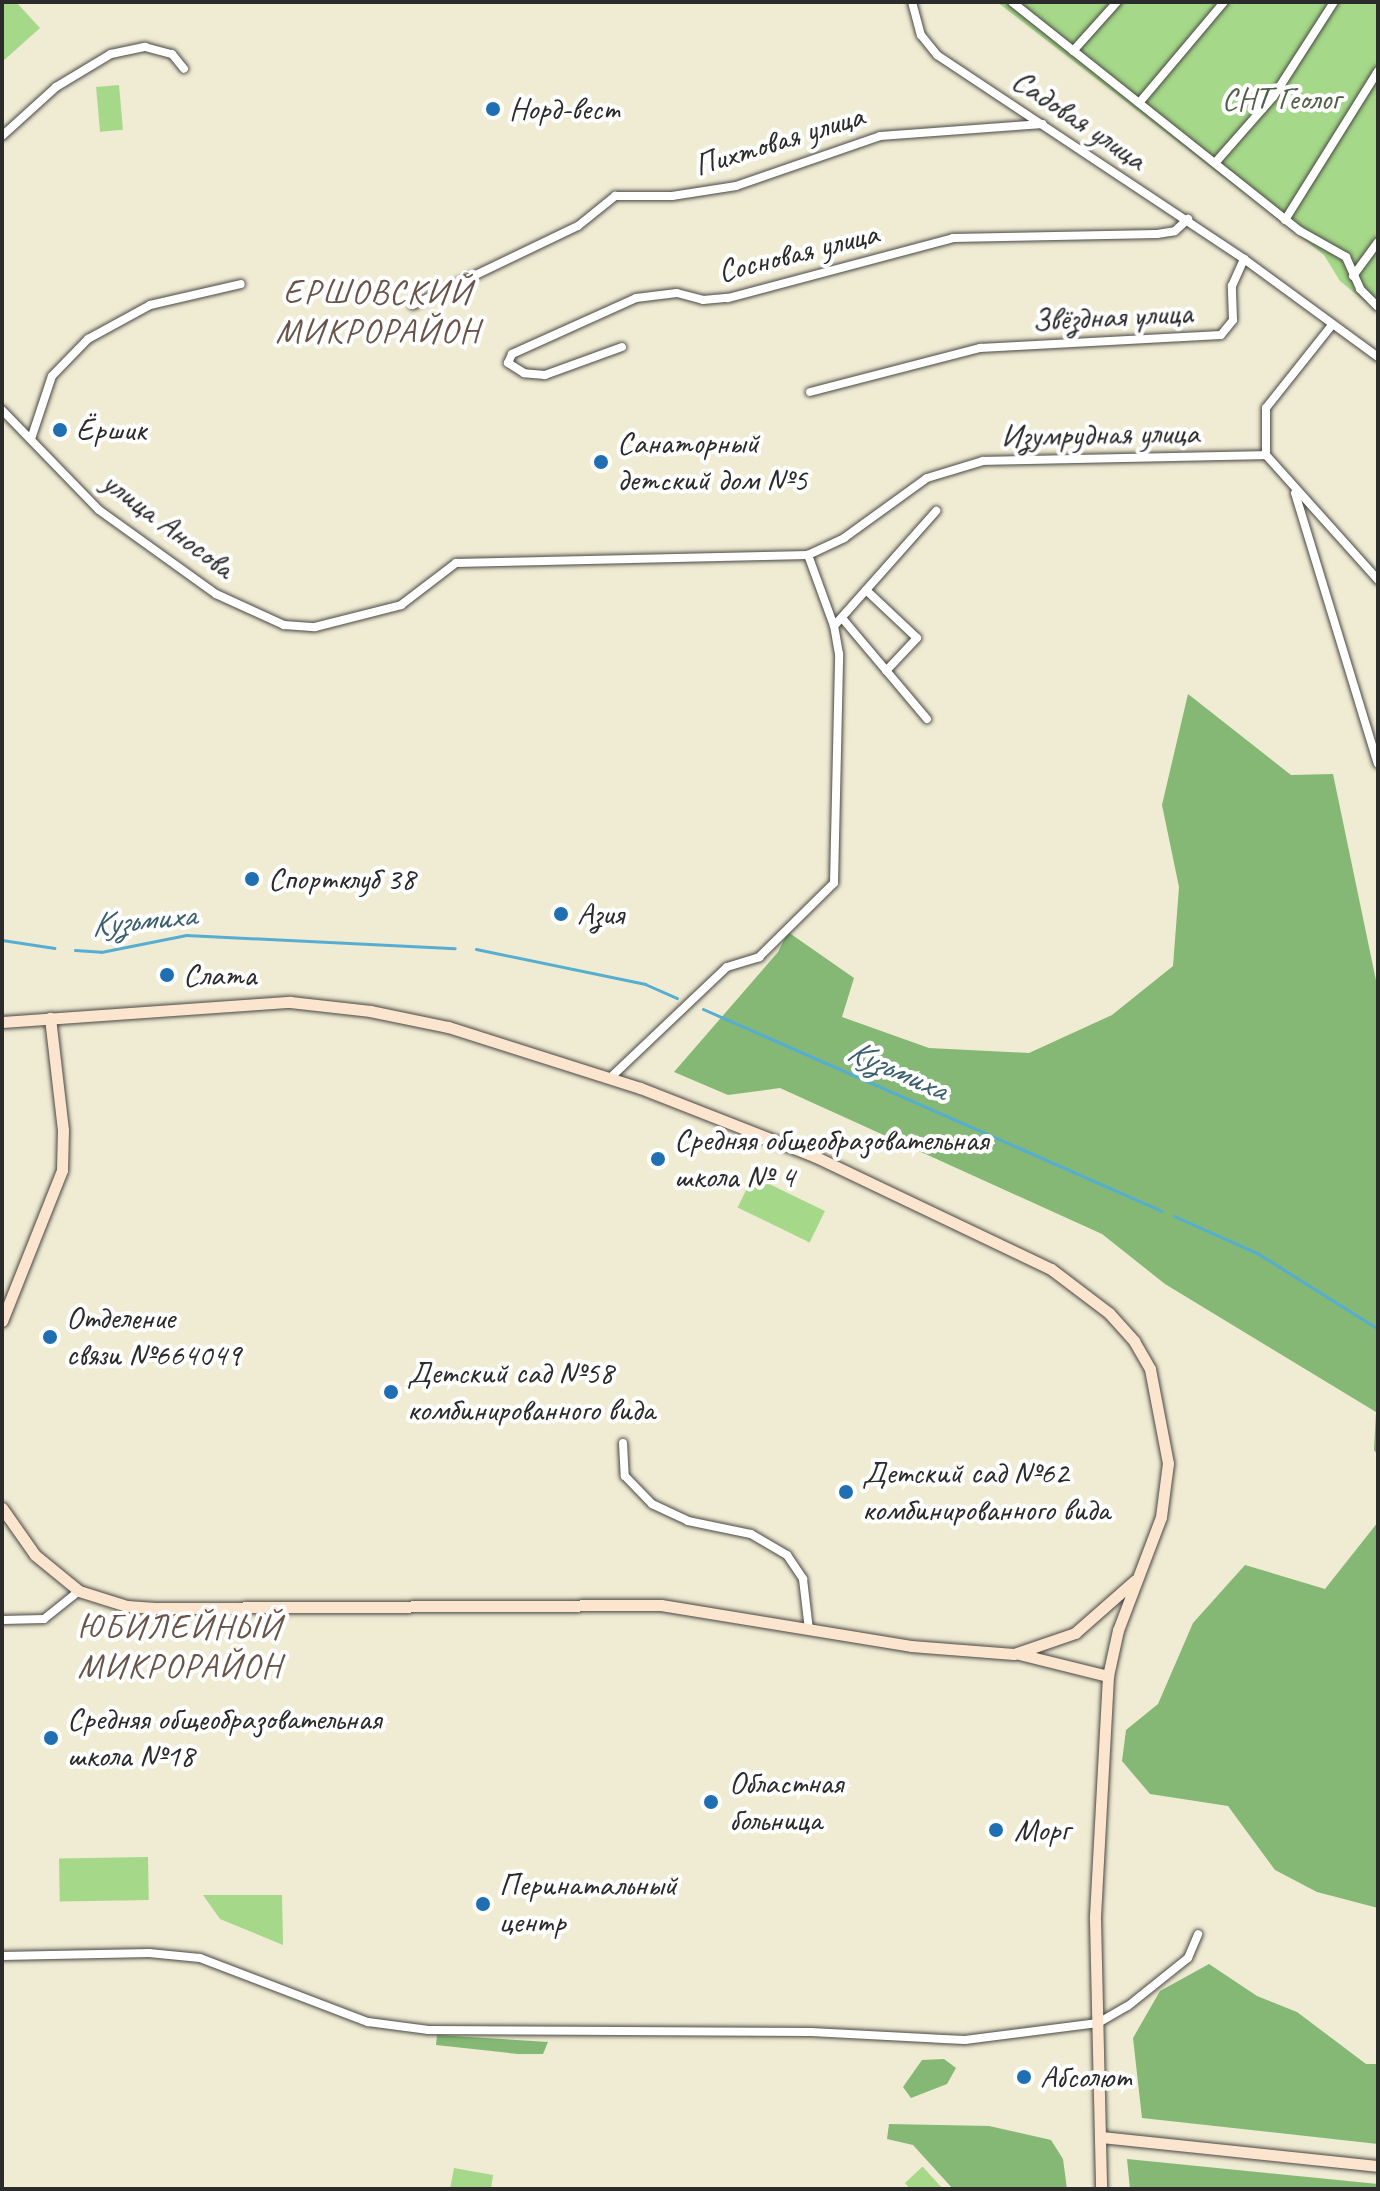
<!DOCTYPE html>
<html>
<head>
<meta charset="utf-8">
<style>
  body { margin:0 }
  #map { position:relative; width:1380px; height:2191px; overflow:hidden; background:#f0ebd3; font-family:Caveat,sans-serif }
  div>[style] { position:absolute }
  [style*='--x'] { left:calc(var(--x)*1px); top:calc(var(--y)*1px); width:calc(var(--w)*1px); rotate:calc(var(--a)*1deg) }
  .green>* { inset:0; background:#a5d888; transform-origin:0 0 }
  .forest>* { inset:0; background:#84b874 }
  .stream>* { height:3px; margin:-1.5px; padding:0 1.5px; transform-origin:1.5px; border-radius:1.5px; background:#55aed2 }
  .roads { filter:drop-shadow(0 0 2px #494844) drop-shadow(0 0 2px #494844) }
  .street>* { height:8px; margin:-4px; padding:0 4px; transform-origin:4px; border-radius:4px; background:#fff }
  .secondary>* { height:11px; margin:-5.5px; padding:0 5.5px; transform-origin:5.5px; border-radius:5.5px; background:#fce5cf }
  .dots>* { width:22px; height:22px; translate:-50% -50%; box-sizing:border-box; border:4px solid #fff; border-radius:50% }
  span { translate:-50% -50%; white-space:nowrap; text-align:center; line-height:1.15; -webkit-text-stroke:8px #fff; paint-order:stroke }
  .park-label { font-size:32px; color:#505f47 }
  .poi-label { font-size:32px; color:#2b2b2b }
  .left { translate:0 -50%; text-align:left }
  .street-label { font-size:32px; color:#2b2b2b }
  .neighbourhood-label { font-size:34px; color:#695449; letter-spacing:2px }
  .water-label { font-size:34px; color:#3c5f6e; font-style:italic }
  .frame { position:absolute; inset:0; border:4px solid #2b2b2b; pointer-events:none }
</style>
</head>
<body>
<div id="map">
  <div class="green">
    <i style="clip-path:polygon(2px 2px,16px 2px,40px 28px,2px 62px)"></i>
    <i style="clip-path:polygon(997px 2px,1378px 2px,1378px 312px,1340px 281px,1324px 255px)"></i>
    <i style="left:119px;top:85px;width:45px;height:23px;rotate:85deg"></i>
    <i style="left:753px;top:1176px;width:80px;height:35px;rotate:26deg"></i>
    <i style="left:148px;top:1857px;width:43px;height:89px;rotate:89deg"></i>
    <i style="clip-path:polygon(203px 1895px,282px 1895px,283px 1945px,220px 1919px)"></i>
    <i style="clip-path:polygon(922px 2167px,923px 2167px,943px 2189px,910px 2189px,905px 2183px)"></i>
    <i style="clip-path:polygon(454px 2168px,493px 2175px,491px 2189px,450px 2189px)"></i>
  </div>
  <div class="forest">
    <i style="clip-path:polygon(1188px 694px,1291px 775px,1333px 774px,1378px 990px,1378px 1455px,1374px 1450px,1376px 1412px,1165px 1284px,1102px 1234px,780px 1088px,728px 1095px,674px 1072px,778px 952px,788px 932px,854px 978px,842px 1017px,929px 1048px,1029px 1053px,1112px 1015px,1173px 966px,1179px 887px,1162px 805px)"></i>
    <i style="clip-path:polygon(1378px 1522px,1378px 1908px,1317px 1892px,1275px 1870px,1228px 1806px,1150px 1794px,1122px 1761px,1126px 1730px,1158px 1704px,1193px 1623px,1245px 1565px,1325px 1589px)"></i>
    <i style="clip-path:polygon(1209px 1964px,1257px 1996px,1297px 2012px,1366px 2064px,1378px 2064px,1378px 2144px,1142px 2118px,1133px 2038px,1160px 1991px)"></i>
    <i style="clip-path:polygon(437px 2035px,548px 2042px,543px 2054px,518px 2054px,436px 2045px)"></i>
    <i style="clip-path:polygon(944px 2059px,956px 2068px,947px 2084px,911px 2098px,903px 2087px,922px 2060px)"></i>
    <i style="clip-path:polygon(889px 2124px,989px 2126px,1051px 2140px,1063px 2159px,1067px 2189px,953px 2189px,913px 2145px,887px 2139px)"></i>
    <i style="clip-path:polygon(1127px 2159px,1378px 2184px,1378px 2189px,1130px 2189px)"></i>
  </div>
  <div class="stream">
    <i style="--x:2;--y:940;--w:53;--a:8.7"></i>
    <i style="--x:476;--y:949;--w:173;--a:11.7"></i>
    <i style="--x:645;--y:984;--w:35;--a:24"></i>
    <i style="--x:75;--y:950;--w:26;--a:4"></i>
    <i style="--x:101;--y:952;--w:87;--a:-11.3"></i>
    <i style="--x:186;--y:935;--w:269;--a:2.8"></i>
    <i style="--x:703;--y:1009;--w:501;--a:23.75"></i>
    <i style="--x:1174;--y:1216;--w:91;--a:24"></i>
    <i style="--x:1257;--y:1253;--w:143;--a:32.1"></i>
  </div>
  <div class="roads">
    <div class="street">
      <i style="--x:912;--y:2;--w:34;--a:75"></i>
      <i style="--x:921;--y:35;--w:26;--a:51"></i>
      <i style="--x:937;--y:55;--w:369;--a:33.6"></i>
      <i style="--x:1012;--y:2;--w:368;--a:38.5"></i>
      <i style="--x:1300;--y:231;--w:53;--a:29.5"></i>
      <i style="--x:1346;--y:257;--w:35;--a:66"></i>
      <i style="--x:1360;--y:289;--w:25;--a:45"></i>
      <i style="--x:1073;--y:51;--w:66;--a:-48.1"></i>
      <i style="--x:1139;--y:103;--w:132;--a:-49.9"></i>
      <i style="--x:2;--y:136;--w:73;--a:-42.2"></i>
      <i style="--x:56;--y:87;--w:64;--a:-31"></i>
      <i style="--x:111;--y:54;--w:35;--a:-12"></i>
      <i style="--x:145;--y:47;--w:28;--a:15"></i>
      <i style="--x:172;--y:54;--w:19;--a:51"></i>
      <i style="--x:1215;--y:163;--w:88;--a:-48.7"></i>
      <i style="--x:1273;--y:97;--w:113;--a:-57.3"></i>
      <i style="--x:1285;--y:220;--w:176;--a:-58"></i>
      <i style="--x:1353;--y:276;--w:42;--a:-53.7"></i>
      <i style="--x:413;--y:305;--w:183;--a:-25.6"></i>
      <i style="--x:578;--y:226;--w:48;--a:-39"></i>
      <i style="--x:615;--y:196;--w:57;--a:0"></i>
      <i style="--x:672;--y:196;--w:65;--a:-8.9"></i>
      <i style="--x:736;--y:186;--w:152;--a:-19.1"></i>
      <i style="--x:880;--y:136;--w:163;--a:-4.2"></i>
      <i style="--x:1332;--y:325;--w:106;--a:128.5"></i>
      <i style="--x:1266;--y:408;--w:47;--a:90"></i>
      <i style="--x:1266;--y:455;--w:168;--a:48.1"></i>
      <i style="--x:622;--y:347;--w:82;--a:160"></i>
      <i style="--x:545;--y:375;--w:21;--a:-175"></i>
      <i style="--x:524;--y:373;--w:19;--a:-148"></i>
      <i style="--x:508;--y:363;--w:10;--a:-66"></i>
      <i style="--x:512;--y:354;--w:136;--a:-24.3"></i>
      <i style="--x:636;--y:298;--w:41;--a:-7"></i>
      <i style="--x:677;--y:293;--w:27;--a:15"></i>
      <i style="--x:703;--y:300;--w:25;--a:-5"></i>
      <i style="--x:728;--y:298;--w:233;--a:-14.9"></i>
      <i style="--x:953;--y:238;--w:204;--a:-1.1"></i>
      <i style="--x:1157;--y:234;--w:18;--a:-9"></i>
      <i style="--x:1175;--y:231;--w:18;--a:-43"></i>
      <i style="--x:810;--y:392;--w:176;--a:-14.5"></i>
      <i style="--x:980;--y:348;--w:241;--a:-3.1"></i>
      <i style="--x:1221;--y:335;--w:19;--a:-51"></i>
      <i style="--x:1233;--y:320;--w:34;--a:-92"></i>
      <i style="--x:1232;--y:286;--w:30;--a:-66"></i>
      <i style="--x:1244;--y:259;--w:166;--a:36.2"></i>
      <i style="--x:2;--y:410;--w:139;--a:45.9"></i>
      <i style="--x:99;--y:510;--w:144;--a:35.7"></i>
      <i style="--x:216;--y:594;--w:75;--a:24.5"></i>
      <i style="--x:284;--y:625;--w:31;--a:4"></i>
      <i style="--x:315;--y:627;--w:89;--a:-14.3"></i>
      <i style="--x:401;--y:605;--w:69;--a:-37.4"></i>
      <i style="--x:456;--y:563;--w:352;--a:-1.3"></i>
      <i style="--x:808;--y:555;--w:40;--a:-25"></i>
      <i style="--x:844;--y:538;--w:102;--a:-35.9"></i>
      <i style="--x:927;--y:478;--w:59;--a:-16.9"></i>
      <i style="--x:983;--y:461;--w:283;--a:-1.2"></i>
      <i style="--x:31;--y:439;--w:66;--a:-71.6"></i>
      <i style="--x:52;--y:376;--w:52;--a:-45.8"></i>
      <i style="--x:88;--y:339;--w:71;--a:-28.7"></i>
      <i style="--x:150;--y:305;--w:93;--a:-13"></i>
      <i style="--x:1295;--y:493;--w:283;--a:73"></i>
      <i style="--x:866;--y:590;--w:70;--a:43.3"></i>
      <i style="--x:917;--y:638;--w:45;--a:133.2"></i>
      <i style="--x:842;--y:618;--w:132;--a:49.9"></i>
      <i style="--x:834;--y:626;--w:154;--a:-48.4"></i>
      <i style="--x:610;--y:1078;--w:161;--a:-43.5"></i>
      <i style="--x:727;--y:967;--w:34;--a:-17"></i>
      <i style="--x:759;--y:957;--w:105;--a:-44.6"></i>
      <i style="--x:834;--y:883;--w:229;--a:-88.7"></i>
      <i style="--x:839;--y:654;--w:28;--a:-100"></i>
      <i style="--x:834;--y:626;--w:76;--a:-110.1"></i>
      <i style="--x:623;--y:1443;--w:33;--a:87"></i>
      <i style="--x:625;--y:1476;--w:39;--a:46"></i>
      <i style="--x:652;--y:1504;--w:40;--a:25"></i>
      <i style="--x:688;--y:1521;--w:64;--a:11.7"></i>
      <i style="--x:751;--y:1534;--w:42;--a:30.3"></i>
      <i style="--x:787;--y:1555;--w:29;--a:56"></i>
      <i style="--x:803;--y:1579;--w:51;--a:83.3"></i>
      <i style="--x:2;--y:1620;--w:42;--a:-1.4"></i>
      <i style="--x:44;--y:1619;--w:45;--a:-38.7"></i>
      <i style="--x:2;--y:1956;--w:147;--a:-1.2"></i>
      <i style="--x:149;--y:1953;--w:51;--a:5.6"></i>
      <i style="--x:200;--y:1958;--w:180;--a:20.9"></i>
      <i style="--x:368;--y:2022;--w:61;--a:7.6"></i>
      <i style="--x:428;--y:2030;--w:383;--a:0.3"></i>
      <i style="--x:811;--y:2032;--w:154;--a:3"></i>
      <i style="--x:965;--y:2040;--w:134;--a:-7.3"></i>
      <i style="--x:1098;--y:2023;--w:34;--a:-30"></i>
      <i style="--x:1128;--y:2006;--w:77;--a:-38.7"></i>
      <i style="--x:1188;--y:1958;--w:26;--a:-67"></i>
    </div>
    <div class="secondary">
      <i style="--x:2;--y:1022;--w:289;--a:-4"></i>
      <i style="--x:290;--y:1002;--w:81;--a:6.4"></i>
      <i style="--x:370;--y:1011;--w:80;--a:11.6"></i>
      <i style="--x:448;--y:1027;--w:201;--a:17.6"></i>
      <i style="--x:640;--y:1088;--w:189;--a:21.4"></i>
      <i style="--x:816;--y:1157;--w:260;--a:25.5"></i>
      <i style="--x:1051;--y:1269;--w:73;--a:37.2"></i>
      <i style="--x:1109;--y:1313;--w:38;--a:48"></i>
      <i style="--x:1134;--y:1341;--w:32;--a:60"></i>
      <i style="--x:1150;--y:1369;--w:96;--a:79.2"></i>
      <i style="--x:1168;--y:1463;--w:54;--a:97.4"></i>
      <i style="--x:1161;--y:1517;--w:121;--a:110.8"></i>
      <i style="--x:1118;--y:1630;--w:47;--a:102.3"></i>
      <i style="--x:1108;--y:1676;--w:243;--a:93.1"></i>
      <i style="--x:1095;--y:1919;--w:270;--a:88.7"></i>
      <i style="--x:2;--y:1321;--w:162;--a:-68.3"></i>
      <i style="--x:62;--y:1170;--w:40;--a:-88.6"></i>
      <i style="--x:63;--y:1130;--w:113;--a:-96.6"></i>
      <i style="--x:2;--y:1508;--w:57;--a:54.9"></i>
      <i style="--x:35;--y:1555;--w:57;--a:39.3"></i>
      <i style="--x:79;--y:1591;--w:50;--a:17.4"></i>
      <i style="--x:127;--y:1606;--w:31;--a:4"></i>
      <i style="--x:158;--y:1608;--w:503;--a:-0.34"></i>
      <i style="--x:661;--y:1605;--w:253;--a:9.3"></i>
      <i style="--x:911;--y:1646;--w:103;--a:4.4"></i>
      <i style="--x:1014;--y:1654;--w:65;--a:-19"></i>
      <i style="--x:1075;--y:1633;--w:79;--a:-41.4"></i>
      <i style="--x:1019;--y:1654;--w:92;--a:13.9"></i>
      <i style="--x:1102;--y:2137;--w:278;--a:6"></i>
    </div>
  </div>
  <div class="dots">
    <i style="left:493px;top:109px;background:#1f6fb2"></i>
    <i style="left:60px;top:430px;background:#1f6fb2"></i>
    <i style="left:601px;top:462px;background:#1f6fb2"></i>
    <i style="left:252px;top:879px;background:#1f6fb2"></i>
    <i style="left:561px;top:914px;background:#1f6fb2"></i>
    <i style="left:167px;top:975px;background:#1f6fb2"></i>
    <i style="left:658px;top:1159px;background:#1f6fb2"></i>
    <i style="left:50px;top:1337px;background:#1f6fb2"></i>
    <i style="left:391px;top:1392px;background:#1f6fb2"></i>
    <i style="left:846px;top:1492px;background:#1f6fb2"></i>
    <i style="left:51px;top:1738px;background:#1f6fb2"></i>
    <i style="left:711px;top:1802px;background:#1f6fb2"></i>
    <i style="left:996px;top:1830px;background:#1f6fb2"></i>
    <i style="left:483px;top:1904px;background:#1f6fb2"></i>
    <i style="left:1024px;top:2077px;background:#1f6fb2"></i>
  </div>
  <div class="park-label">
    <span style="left:1281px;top:99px">СНТ Геолог</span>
  </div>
  <div class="poi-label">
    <span class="left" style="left:509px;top:109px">Норд-вест</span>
    <span class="left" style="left:76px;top:430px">Ёршик</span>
    <span class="left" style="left:617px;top:462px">Санаторный<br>детский дом №5</span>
    <span class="left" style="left:268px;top:879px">Спортклуб 38</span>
    <span class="left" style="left:577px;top:914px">Азия</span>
    <span class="left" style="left:183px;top:975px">Слата</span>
    <span class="left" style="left:674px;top:1159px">Средняя общеобразовательная<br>школа № 4</span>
    <span class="left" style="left:66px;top:1337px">Отделение<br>связи №664049</span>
    <span class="left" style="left:407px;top:1392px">Детский сад №58<br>комбинированного вида</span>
    <span class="left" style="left:862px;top:1492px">Детский сад №62<br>комбинированного вида</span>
    <span class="left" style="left:67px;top:1738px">Средняя общеобразовательная<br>школа №18</span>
    <span class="left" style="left:729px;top:1802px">Областная<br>больница</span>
    <span class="left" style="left:1014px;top:1830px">Морг</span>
    <span class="left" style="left:499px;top:1904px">Перинатальный<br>центр</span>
    <span class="left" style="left:1040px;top:2077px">Абсолют</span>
  </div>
  <div class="street-label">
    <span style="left:1079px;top:120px;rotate:34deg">Садовая улица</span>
    <span style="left:779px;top:141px;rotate:-17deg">Пихтовая улица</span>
    <span style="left:798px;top:253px;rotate:-14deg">Сосновая улица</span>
    <span style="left:1112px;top:317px;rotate:-3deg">Звёздная улица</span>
    <span style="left:1100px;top:435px;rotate:-1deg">Изумрудная улица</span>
    <span style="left:168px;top:525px;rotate:37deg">улица Аносова</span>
  </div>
  <div class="neighbourhood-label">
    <span style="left:378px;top:311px">ЕРШОВСКИЙ<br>МИКРОРАЙОН</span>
    <span style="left:180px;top:1646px">ЮБИЛЕЙНЫЙ<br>МИКРОРАЙОН</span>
  </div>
  <div class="water-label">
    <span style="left:143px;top:919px;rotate:-6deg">Кузьмиха</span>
    <span style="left:898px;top:1069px;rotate:24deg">Кузьмиха</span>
  </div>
  <div class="frame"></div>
</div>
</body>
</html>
